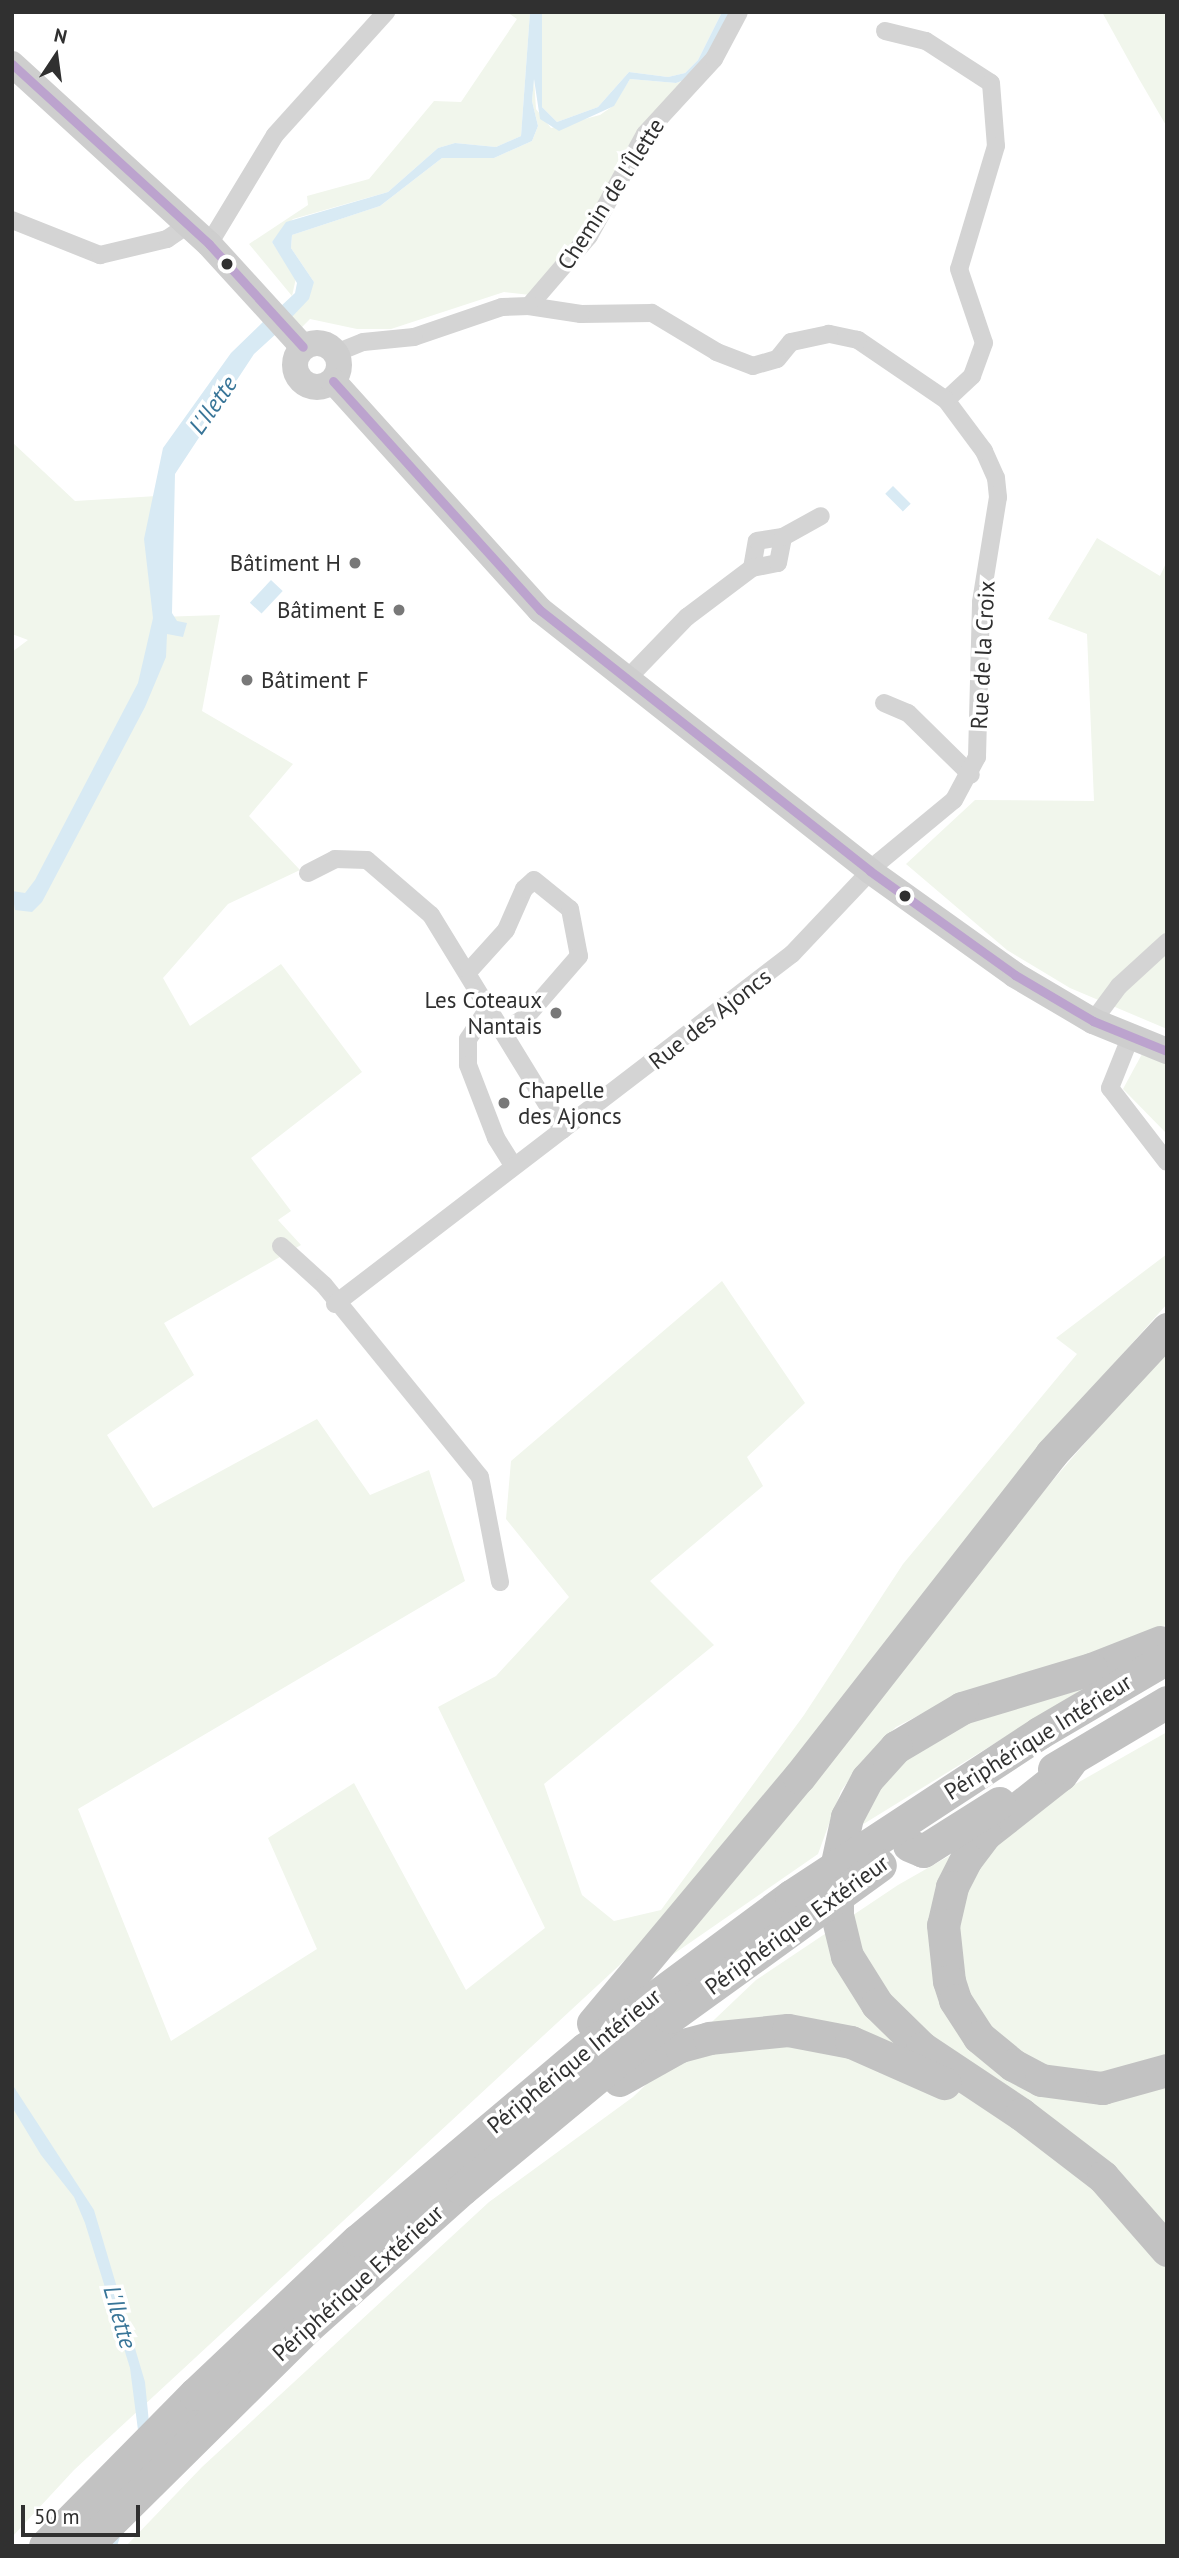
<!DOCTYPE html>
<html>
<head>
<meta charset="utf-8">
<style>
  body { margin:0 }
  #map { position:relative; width:1179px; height:2558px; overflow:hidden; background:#fff; font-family:"PT Sans",sans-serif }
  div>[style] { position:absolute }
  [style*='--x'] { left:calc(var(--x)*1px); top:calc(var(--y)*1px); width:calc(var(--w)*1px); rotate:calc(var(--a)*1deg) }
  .green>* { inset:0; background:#f1f6ec }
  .water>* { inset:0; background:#d8eaf4; transform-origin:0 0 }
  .street>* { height:18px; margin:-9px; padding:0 9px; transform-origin:9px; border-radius:9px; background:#d4d4d4 }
  .secondary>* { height:26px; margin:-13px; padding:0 13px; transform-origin:13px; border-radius:13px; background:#cecece }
  .secondary>.ring { margin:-13px; padding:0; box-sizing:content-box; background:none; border:26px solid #cecece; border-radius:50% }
  .highway>* { height:33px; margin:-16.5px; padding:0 16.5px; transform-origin:16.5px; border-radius:16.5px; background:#c2c2c2 }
  .bus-1>* { height:9px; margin:-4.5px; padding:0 4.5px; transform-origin:4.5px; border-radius:4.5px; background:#bca3ce }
  .dots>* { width:19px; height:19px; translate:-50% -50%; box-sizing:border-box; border:4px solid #fff; border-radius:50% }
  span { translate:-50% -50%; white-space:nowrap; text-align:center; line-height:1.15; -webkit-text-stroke:7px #fff; paint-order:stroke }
  .street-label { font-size:23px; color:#303030 }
  .poi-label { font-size:23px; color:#303030 }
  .right { translate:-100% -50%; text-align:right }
  .left { translate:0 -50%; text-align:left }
  .water-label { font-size:24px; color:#387598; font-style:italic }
  .frame { position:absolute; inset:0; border:14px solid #303030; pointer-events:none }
  .north { position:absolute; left:21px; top:21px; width:70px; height:70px; -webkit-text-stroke:5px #fff; paint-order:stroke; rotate:13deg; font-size:19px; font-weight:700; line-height:28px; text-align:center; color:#303030 }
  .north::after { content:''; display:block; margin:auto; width:24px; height:32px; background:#303030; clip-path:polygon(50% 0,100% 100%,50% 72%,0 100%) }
  .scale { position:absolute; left:21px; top:2505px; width:119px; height:32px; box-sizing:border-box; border:4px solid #303030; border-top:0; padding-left:9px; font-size:21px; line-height:24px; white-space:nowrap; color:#303030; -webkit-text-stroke:5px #fff; paint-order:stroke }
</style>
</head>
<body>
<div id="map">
  <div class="green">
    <i style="clip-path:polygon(507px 12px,530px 12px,521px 136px,496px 147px,455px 143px,438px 148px,388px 192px,293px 219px,272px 242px,296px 278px,292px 296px,249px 244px,308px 205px,307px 196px,369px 179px,434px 101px,461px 102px,517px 19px)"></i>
    <i style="clip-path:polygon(542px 12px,722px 12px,698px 60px,685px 73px,668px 77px,629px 72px,598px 107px,557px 122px,542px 107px)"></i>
    <i style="clip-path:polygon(745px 12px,727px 53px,653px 132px,605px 219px,548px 297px,504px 292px,391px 329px,357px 329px,310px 319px,300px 329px,289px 317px,314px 282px,291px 248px,292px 235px,380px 206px,442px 158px,494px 158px,532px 141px,538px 126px,532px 101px,534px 79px,536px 109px,551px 128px,600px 115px,613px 106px,630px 79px,676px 83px,687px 79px)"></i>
    <i style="clip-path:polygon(1102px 12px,1167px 12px,1167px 127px,1139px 79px)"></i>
    <i style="clip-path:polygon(12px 442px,75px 501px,157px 496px,158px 617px,220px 615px,202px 711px,293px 764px,249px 816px,300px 870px,228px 904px,163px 978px,190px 1026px,281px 964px,362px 1072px,251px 1158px,291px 1211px,278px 1220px,301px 1245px,164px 1323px,194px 1375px,107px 1435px,153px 1508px,317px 1419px,370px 1495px,429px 1470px,465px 1581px,78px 1809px,171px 2041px,317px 1949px,268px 1838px,354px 1783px,466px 1990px,545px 1928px,438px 1707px,496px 1676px,569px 1597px,506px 1519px,511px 1461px,722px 1281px,805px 1403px,747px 1457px,763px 1486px,650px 1581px,714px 1645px,544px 1784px,582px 1895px,614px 1921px,661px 1910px,804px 1715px,903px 1564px,1077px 1354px,1056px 1338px,1167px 1254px,1167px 1304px,1064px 1420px,664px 1924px,74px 2470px,12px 2537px,12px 652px,28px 640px,12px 634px)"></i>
    <i style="clip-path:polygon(1097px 538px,1160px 576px,1167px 561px,1167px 1029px,1070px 988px,1007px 950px,906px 864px,975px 800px,1094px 801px,1087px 634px,1048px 619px)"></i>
    <i style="clip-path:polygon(1142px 1054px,1167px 1062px,1167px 1134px,1123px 1089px)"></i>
    <i style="clip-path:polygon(1167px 1348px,1167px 1624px,1138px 1641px,958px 1695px,896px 1727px,864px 1759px,841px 1791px,818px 1854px,662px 1962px,1009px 1531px)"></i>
    <i style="clip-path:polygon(1096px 1681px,857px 1828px,872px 1790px,929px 1733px)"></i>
    <i style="clip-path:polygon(1167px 1732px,1167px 2546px,126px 2546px,202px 2467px,489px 2202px,633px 2097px,756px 1980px,898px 1885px)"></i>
  </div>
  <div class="water">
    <i style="clip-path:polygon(530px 12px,542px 12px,542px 107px,557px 122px,598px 107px,629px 72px,668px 77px,685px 73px,698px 60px,722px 12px,730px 12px,703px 62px,687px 79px,676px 83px,630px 79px,614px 106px,559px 131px,540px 119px,534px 79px,532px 101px,538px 126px,532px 141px,494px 158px,442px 158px,380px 206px,292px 235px,291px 248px,314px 282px,309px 299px,291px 318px,280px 307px,295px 293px,297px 283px,272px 242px,286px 222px,388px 192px,438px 148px,455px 143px,496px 147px,521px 136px)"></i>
    <i style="clip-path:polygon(265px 320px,277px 333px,254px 354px,175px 474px,172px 613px,177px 621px,187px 623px,183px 637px,167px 634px,166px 657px,145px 707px,42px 902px,32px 912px,15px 910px,12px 891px,25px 893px,35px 880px,138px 683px,153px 618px,144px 539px,163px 448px,231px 353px)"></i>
    <i style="left:893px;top:486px;width:25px;height:11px;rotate:45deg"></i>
    <i style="left:271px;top:580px;width:16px;height:31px;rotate:43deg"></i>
    <i style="clip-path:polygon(12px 2084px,94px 2210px,145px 2382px,151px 2443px,117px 2546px,106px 2546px,139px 2438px,130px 2368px,85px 2223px,74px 2197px,41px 2155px,12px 2107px)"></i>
  </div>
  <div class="street">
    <i style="--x:885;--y:31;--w:42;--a:13.7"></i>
    <i style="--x:926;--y:41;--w:77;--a:32.9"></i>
    <i style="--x:991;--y:83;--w:63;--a:85.5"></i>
    <i style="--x:996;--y:146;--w:128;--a:106.7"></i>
    <i style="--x:959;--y:269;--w:78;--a:71.3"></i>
    <i style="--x:984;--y:343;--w:35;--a:110"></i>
    <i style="--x:972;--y:376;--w:35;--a:137"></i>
    <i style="--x:12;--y:220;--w:95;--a:21.7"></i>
    <i style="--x:100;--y:255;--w:69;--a:-13.4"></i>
    <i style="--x:167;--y:239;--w:23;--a:-34"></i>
    <i style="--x:209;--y:244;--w:127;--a:-58.8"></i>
    <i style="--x:275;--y:135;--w:166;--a:-47.9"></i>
    <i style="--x:529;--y:306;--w:92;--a:-49.4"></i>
    <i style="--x:589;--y:236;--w:116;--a:-61.2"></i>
    <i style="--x:645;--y:134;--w:102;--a:-47.4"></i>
    <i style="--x:714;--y:59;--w:53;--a:-62"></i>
    <i style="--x:752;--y:568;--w:27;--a:-80"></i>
    <i style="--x:757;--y:541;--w:26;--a:-9"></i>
    <i style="--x:628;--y:678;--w:85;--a:-46"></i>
    <i style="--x:687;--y:617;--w:81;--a:-37"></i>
    <i style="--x:752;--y:568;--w:26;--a:-11"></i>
    <i style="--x:778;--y:563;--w:26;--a:-79"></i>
    <i style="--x:783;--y:537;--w:43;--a:-28.9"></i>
    <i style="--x:884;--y:703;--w:26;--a:23"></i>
    <i style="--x:908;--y:713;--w:88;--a:44.5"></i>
    <i style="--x:308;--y:873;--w:30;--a:-27"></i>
    <i style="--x:335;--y:859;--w:32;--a:2"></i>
    <i style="--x:367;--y:860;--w:84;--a:40.7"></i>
    <i style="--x:431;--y:915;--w:252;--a:58.5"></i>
    <i style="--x:469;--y:971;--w:55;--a:-47.9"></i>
    <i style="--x:506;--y:930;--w:45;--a:-66.3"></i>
    <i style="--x:524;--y:889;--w:13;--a:-42"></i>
    <i style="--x:534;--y:880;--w:46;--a:38.9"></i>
    <i style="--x:570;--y:909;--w:48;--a:79.2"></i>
    <i style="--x:579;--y:956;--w:81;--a:131"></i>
    <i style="--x:526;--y:1017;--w:28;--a:148"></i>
    <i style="--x:489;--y:1007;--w:38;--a:123"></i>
    <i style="--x:468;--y:1039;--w:26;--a:90"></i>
    <i style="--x:468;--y:1065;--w:78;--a:69"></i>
    <i style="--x:496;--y:1138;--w:32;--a:58"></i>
    <i style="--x:1093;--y:1021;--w:44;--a:-53.4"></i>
    <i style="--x:1119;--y:986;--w:65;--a:-42.5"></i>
    <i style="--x:1130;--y:1038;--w:54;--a:111.8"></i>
    <i style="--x:1110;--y:1088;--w:93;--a:52.4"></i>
    <i style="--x:281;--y:1246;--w:58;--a:42.2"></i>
    <i style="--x:324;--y:1285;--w:247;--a:50.9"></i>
    <i style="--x:480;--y:1477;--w:107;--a:79.2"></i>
    <i style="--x:335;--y:1304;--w:576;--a:-37.45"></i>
    <i style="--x:792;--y:954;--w:127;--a:-46.6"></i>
    <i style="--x:879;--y:862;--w:97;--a:-39.6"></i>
    <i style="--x:954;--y:800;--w:49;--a:-61.9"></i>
    <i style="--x:977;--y:757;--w:155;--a:-88.5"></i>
    <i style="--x:981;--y:602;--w:106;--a:-80.8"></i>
    <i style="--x:998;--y:497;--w:19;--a:-96"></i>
    <i style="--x:996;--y:478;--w:30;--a:-114"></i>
    <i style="--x:984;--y:451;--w:64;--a:-126.7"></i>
    <i style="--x:946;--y:400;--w:107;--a:-145.7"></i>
    <i style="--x:858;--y:340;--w:30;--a:-168"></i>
    <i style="--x:829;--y:334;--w:39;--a:168"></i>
    <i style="--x:791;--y:342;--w:22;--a:129"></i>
    <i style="--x:777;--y:359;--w:25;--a:164"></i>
    <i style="--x:753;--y:366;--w:39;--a:-159"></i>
    <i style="--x:717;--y:352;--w:76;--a:-149"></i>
    <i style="--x:652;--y:313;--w:71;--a:179.2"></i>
    <i style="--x:581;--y:314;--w:53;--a:-171.3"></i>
    <i style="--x:529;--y:306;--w:27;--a:178"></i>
    <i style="--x:502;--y:307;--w:93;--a:161.2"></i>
    <i style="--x:414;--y:337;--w:51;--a:174.4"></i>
    <i style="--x:363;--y:342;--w:29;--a:158"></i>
  </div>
  <div class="secondary">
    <i style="--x:12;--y:64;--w:267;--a:42.4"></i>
    <i style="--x:209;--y:244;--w:139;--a:47.6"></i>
    <i class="ring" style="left:295px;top:343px;width:18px;height:18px"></i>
    <i style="--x:333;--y:381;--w:309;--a:47.9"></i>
    <i style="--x:540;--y:610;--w:421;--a:38.3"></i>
    <i style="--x:870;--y:871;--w:178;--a:35.6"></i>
    <i style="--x:1015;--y:975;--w:91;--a:30.5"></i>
    <i style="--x:1093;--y:1021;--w:80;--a:22.1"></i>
  </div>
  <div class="highway">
    <i style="--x:1160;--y:1642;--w:74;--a:158.6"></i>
    <i style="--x:1091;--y:1669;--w:135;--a:163.2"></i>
    <i style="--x:962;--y:1708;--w:77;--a:149.4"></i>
    <i style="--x:896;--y:1747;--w:43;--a:132.2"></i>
    <i style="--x:867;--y:1779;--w:43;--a:117.8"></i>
    <i style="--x:847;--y:1817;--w:47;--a:102.3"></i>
    <i style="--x:837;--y:1863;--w:52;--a:90"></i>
    <i style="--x:837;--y:1915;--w:42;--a:76.3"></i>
    <i style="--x:847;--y:1956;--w:57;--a:58"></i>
    <i style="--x:877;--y:2004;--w:63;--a:44.4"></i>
    <i style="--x:922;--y:2048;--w:119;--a:33.7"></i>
    <i style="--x:1021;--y:2114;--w:103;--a:37.5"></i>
    <i style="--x:1103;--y:2177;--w:97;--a:48.8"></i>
    <i style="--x:1072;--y:1759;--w:19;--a:126"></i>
    <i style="--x:1061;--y:1774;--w:97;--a:141.7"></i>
    <i style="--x:985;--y:1834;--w:31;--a:127"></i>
    <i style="--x:966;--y:1859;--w:31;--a:117"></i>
    <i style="--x:952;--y:1887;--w:39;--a:103"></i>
    <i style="--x:943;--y:1925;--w:56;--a:83.9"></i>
    <i style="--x:949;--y:1981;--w:20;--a:72"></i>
    <i style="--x:955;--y:2000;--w:44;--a:57"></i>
    <i style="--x:979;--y:2037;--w:44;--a:39.5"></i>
    <i style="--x:1013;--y:2065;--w:32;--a:28"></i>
    <i style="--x:1041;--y:2080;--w:62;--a:7.5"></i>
    <i style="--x:1102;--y:2088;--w:67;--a:-15.5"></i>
    <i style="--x:1054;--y:1769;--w:131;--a:-30.7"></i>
    <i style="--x:909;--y:1845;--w:15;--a:23"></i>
    <i style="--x:923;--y:1851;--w:90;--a:-32.3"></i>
    <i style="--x:593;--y:2023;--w:321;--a:-50.1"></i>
    <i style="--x:799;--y:1777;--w:410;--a:-52"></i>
    <i style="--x:1051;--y:1454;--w:171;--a:-47.1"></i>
    <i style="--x:619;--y:2080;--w:70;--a:-29.1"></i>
    <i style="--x:680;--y:2046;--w:30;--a:-15"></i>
    <i style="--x:709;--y:2038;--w:79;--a:-5.8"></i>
    <i style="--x:788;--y:2030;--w:64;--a:10.8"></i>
    <i style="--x:851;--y:2042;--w:102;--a:23.8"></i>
    <i style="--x:45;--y:2546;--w:214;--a:-45.4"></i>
    <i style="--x:195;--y:2394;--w:224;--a:-43.4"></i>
    <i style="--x:358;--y:2240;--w:297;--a:-40.1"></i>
    <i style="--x:585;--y:2049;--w:257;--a:-36.6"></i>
    <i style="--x:791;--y:1896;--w:297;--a:-33.3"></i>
    <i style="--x:1039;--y:1733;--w:148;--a:-30.4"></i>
    <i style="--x:86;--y:2546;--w:304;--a:-44.7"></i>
    <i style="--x:302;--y:2332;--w:215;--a:-41.8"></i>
    <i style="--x:462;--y:2189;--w:270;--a:-39.6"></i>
    <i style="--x:670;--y:2017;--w:259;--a:-35.9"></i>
  </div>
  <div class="bus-1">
    <i style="--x:12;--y:64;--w:267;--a:42.4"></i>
    <i style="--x:209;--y:244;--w:139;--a:47.6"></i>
    <i style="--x:333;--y:381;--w:309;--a:47.9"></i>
    <i style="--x:540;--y:610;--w:421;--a:38.3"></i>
    <i style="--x:870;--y:871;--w:178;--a:35.6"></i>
    <i style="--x:1015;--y:975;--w:91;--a:30.5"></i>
    <i style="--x:1093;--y:1021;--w:80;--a:22.1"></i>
  </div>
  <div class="dots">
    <i style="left:227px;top:264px;background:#303030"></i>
    <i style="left:355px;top:563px;background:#787878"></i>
    <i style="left:399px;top:610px;background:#787878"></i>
    <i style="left:247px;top:680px;background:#787878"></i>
    <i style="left:905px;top:896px;background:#303030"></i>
    <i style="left:556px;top:1013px;background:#787878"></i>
    <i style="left:504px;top:1103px;background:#787878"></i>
  </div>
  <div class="street-label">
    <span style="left:611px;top:194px;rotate:-57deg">Chemin de l'Îlette</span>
    <span style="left:983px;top:655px;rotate:-87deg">Rue de la Croix</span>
    <span style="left:710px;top:1019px;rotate:-38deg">Rue des Ajoncs</span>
    <span style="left:1038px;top:1737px;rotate:-32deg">Périphérique Intérieur</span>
    <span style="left:797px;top:1925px;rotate:-36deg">Périphérique Extérieur</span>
    <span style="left:574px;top:2061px;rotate:-39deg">Périphérique Intérieur</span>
    <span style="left:358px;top:2283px;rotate:-42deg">Périphérique Extérieur</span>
  </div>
  <div class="poi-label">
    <span class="right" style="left:341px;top:563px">Bâtiment H</span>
    <span class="right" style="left:385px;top:610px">Bâtiment E</span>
    <span class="left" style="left:261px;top:680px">Bâtiment F</span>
    <span class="right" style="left:542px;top:1013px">Les Coteaux<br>Nantais</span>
    <span class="left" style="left:518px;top:1103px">Chapelle<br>des Ajoncs</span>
  </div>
  <div class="water-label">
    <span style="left:213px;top:405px;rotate:-55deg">L'Ilette</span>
    <span style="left:120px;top:2317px;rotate:74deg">L'Ilette</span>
  </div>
  <div class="frame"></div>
  <div class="north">N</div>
  <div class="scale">50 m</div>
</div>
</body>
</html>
